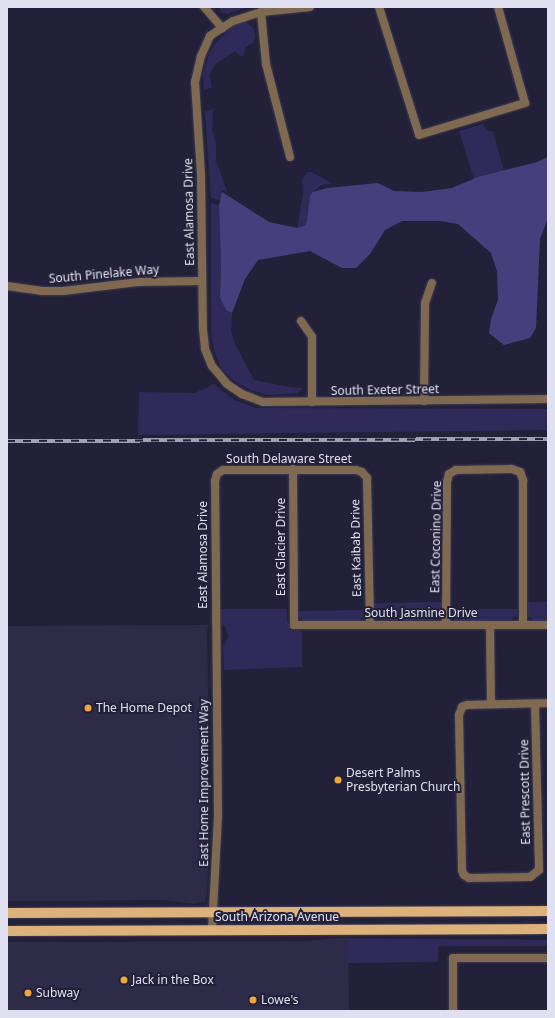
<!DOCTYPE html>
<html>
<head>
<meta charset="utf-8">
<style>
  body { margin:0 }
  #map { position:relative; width:555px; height:1018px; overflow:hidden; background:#222139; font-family:"Noto Sans",sans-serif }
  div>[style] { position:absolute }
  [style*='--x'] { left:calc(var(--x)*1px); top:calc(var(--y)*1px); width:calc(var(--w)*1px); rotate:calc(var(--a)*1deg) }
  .built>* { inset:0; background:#2d2b48 }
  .green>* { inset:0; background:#2f2a5a }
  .water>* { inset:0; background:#463f7e }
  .roads { filter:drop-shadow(0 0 1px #3d3c53) drop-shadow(0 0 1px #3d3c53) }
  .street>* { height:8px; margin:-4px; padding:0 4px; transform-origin:4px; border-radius:4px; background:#7f6a51 }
  .primary>* { height:10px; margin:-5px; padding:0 5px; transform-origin:5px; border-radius:5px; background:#dcb17a }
  .rail>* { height:4px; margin-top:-2px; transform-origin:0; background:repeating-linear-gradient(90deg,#222139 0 8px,#a1a0b3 0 16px); box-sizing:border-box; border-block:1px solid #a1a0b3 }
  .dots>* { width:11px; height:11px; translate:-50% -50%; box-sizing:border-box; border:2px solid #222139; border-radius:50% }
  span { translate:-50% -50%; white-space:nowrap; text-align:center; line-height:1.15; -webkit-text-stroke:4px #222139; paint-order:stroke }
  .street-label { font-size:12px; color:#e0e0f0 }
  .poi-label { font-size:12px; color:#e0e0f0 }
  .left { translate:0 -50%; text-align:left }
  .frame { position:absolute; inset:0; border:8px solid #e0e0f0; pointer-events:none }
</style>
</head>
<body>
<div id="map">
  <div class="built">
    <i style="clip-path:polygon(209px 625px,207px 632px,210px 811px,207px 893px,205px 901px,195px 904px,163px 900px,7px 901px,7px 626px)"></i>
    <i style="clip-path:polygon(338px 938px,348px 938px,349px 1011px,7px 1011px,7px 942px,307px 941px)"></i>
  </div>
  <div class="green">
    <i style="clip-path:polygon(219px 7px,248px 7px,227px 14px,221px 12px)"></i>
    <i style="clip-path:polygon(245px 21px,254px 29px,255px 37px,253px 43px,246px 47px,244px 54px,241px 57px,235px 51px,215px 64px,209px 75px,212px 87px,204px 90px,203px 74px,209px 54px,216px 42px,235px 25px)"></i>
    <i style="clip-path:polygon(213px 109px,212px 130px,216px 143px,216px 162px,221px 173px,227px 192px,222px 190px,220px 200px,211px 198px,205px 111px)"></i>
    <i style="clip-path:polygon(483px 124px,487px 130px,493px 132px,504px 171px,474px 179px,459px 131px)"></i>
    <i style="clip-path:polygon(307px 172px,311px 172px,333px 184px,321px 185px,310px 195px,307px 221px,305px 225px,297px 228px,303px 194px,302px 181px)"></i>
    <i style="clip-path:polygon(211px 203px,219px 205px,221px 266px,220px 298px,226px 310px,232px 313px,231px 330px,235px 344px,254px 380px,290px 387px,303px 388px,298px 393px,268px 395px,250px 390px,233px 380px,221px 368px,215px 353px,211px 333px)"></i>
    <i style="clip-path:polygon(214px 384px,234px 400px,256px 408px,548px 409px,548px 430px,138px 435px,139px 392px,195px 393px)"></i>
    <i style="clip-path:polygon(442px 602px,442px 614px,434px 620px,381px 620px,373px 616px,373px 603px)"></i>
    <i style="clip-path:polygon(528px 602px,548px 602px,548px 620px,534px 621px,528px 615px)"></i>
    <i style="clip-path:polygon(219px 609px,287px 609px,287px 621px,294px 630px,302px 631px,302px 667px,224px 670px,223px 647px,228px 637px,226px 628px,221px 623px)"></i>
    <i style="clip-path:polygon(451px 609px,518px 609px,517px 615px,510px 620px,457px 621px,451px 617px)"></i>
    <i style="clip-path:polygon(365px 610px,365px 615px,359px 621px,306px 622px,298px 617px,297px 611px)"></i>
    <i style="clip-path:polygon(348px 938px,548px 940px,548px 946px,438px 946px,438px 962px,348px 963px)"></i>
  </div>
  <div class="water">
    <i style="clip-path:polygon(548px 157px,548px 218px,540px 239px,536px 328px,530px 338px,504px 345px,489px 333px,491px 319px,498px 300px,497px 271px,491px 253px,458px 224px,441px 221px,402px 221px,385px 230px,370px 254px,356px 268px,342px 268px,310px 251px,258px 260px,245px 279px,232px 313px,226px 310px,220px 298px,221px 265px,219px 205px,222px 192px,269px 222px,297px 228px,305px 225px,307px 221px,310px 195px,313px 192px,327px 188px,378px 183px,394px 191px,422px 192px,452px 188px,478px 177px,537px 162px)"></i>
  </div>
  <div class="roads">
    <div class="street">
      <i style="--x:204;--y:7;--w:28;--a:49"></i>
      <i style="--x:310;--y:7;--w:49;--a:174.2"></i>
      <i style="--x:261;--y:12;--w:29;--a:162"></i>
      <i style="--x:233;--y:21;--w:27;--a:147"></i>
      <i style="--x:210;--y:36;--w:22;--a:114"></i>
      <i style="--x:201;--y:56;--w:27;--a:103"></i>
      <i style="--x:195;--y:82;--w:93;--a:86.3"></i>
      <i style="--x:201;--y:175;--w:154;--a:89.3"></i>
      <i style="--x:203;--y:329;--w:20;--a:84"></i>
      <i style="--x:205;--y:349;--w:18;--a:68"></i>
      <i style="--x:212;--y:366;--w:23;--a:50"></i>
      <i style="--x:227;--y:384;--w:18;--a:34"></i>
      <i style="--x:242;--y:394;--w:22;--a:21"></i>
      <i style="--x:263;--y:402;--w:285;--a:-0.6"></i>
      <i style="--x:379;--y:7;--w:134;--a:72.6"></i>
      <i style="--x:419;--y:135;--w:111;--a:-16.8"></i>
      <i style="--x:525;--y:103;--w:100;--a:-105.7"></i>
      <i style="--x:261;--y:12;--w:52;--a:84.5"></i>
      <i style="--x:266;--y:64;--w:96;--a:75.5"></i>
      <i style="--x:7;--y:286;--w:34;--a:8"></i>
      <i style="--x:41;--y:291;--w:22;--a:0"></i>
      <i style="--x:63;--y:291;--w:77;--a:-6.8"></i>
      <i style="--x:139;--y:282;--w:63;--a:-0.9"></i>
      <i style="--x:301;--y:321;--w:19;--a:55"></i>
      <i style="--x:312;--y:337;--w:65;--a:90"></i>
      <i style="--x:424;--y:401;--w:98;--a:-89.4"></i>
      <i style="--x:425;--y:303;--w:21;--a:-71"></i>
      <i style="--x:293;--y:469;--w:156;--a:89.6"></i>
      <i style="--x:294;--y:625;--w:254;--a:0"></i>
      <i style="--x:446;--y:625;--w:143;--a:-89.6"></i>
      <i style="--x:447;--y:482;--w:8;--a:-76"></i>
      <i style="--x:449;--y:474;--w:8;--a:-30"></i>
      <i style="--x:456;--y:470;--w:56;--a:-1"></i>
      <i style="--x:512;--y:469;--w:9;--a:21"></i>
      <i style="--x:520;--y:472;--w:9;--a:69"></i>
      <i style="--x:523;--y:480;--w:145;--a:90"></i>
      <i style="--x:490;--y:626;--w:78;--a:89.3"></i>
      <i style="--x:535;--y:704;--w:166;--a:88.6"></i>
      <i style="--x:539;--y:870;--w:11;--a:142"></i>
      <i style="--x:530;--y:877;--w:61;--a:179.1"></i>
      <i style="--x:469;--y:878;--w:6;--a:-149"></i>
      <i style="--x:464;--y:875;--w:5;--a:-112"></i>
      <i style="--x:462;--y:870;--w:155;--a:-91.1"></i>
      <i style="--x:459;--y:715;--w:9;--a:-69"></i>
      <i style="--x:462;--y:707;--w:5;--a:-22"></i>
      <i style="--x:467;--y:705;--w:81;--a:-1.4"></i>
      <i style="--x:212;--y:930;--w:114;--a:-87"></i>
      <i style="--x:218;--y:816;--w:335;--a:-90.5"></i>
      <i style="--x:215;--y:481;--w:7;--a:-74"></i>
      <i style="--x:217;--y:474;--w:7;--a:-34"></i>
      <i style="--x:223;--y:470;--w:133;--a:0"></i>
      <i style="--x:356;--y:470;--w:6;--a:18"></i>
      <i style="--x:362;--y:472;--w:8;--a:50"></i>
      <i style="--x:367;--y:478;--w:147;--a:88.8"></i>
      <i style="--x:453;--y:1011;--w:53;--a:-90"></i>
      <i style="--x:453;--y:958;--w:95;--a:0"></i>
    </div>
    <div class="primary">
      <i style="--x:7;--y:913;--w:541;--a:-0.21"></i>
      <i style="--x:7;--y:931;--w:541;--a:-0.21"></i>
    </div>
  </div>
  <div class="rail">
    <i style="--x:7;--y:441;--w:541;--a:-0.21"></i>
  </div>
  <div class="dots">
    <i style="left:88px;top:708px;background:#efa73d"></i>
    <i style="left:338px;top:780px;background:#efa73d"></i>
    <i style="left:124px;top:980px;background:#efa73d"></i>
    <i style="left:28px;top:993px;background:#efa73d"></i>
    <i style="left:253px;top:1000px;background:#efa73d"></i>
  </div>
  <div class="street-label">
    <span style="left:189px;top:212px;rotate:-91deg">East Alamosa Drive</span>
    <span style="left:104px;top:274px;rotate:-5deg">South Pinelake Way</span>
    <span style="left:385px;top:390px;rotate:-1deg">South Exeter Street</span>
    <span style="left:289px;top:459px">South Delaware Street</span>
    <span style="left:436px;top:537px;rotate:-89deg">East Coconino Drive</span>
    <span style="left:281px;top:547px;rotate:-90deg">East Glacier Drive</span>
    <span style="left:356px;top:548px;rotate:-91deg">East Kaibab Drive</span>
    <span style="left:203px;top:555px;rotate:-90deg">East Alamosa Drive</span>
    <span style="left:421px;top:613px">South Jasmine Drive</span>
    <span style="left:204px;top:783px;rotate:-90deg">East Home Improvement Way</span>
    <span style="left:525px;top:792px;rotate:-91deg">East Prescott Drive</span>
    <span style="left:277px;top:917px">South Arizona Avenue</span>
  </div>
  <div class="poi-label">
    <span class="left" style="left:96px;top:708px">The Home Depot</span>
    <span class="left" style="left:346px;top:780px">Desert Palms<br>Presbyterian Church</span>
    <span class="left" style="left:132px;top:980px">Jack in the Box</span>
    <span class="left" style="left:36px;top:993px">Subway</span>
    <span class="left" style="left:261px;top:1000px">Lowe's</span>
  </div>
  <div class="frame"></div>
</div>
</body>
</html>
